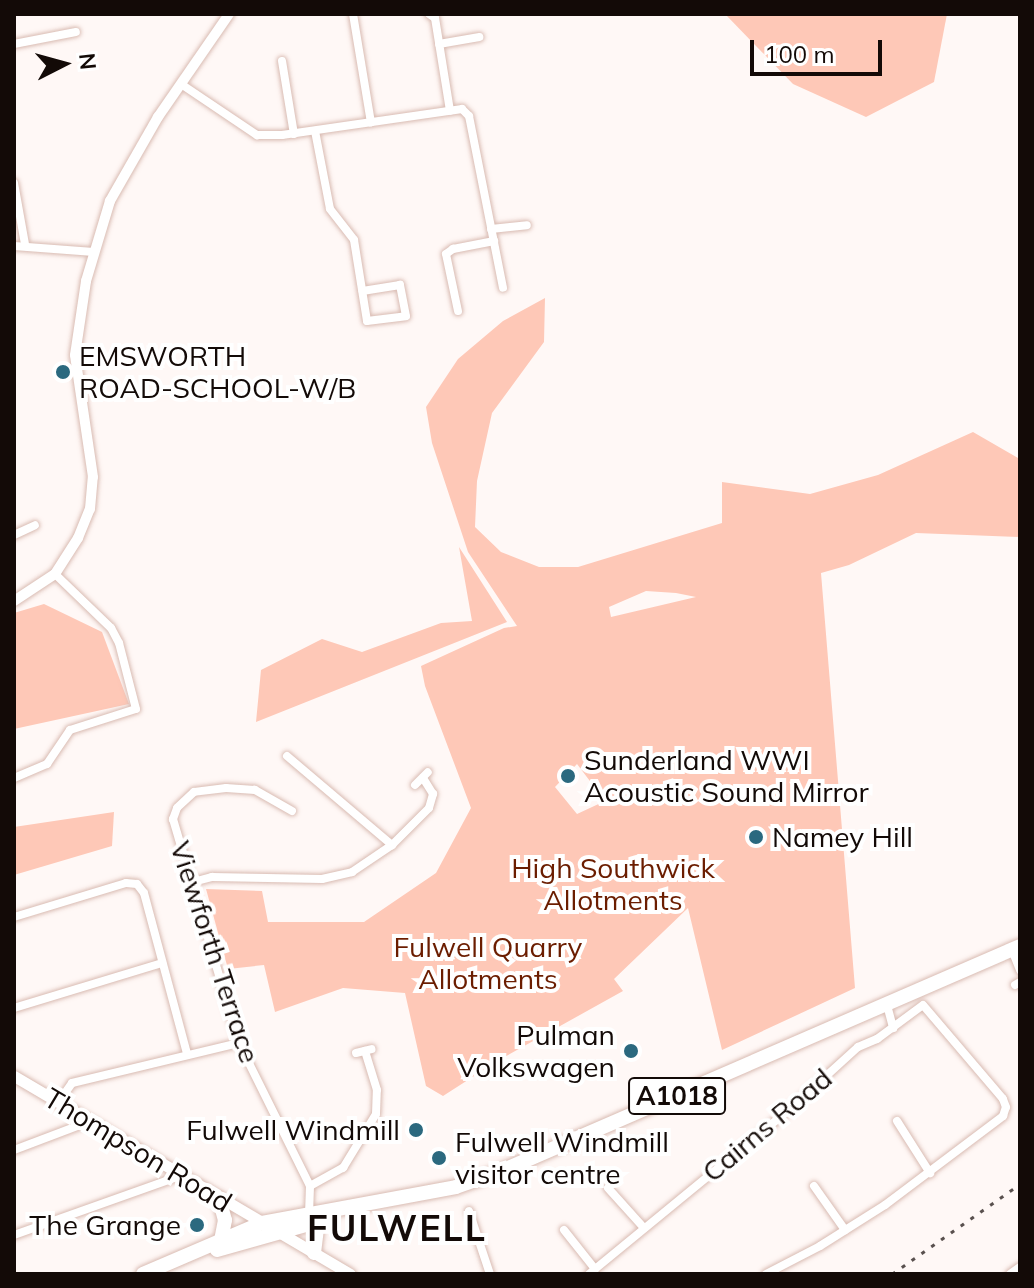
<!DOCTYPE html>
<html>
<head>
<meta charset="utf-8">
<style>
  body { margin:0 }
  #map { position:relative; width:1034px; height:1288px; overflow:hidden; background:#fff8f6; font-family:Mulish,sans-serif }
  div>[style] { position:absolute }
  [style*='--x'] { left:calc(var(--x)*1px); top:calc(var(--y)*1px); width:calc(var(--w)*1px); rotate:calc(var(--a)*1deg) }
  .green>* { inset:0; background:#fec8b7 }
  .roads { filter:drop-shadow(0 0 2px #d9bbb2) drop-shadow(0 0 2px #d9bbb2) }
  .minor>* { height:8px; margin:-4px; padding:0 4px; transform-origin:4px; border-radius:4px; background:#fff }
  .tertiary>* { height:10px; margin:-5px; padding:0 5px; transform-origin:5px; border-radius:5px; background:#fff }
  .secondary>* { height:11px; margin:-5.5px; padding:0 5.5px; transform-origin:5.5px; border-radius:5.5px; background:#fff }
  .trunk>* { height:14px; margin:-7px; padding:0 7px; transform-origin:7px; border-radius:7px; background:#fff }
  .rail>* { height:3px; margin-top:-1.5px; transform-origin:0; background:repeating-linear-gradient(90deg,#59504e 0 4px,transparent 0 12px) }
  .dots>* { width:22px; height:22px; translate:-50% -50%; box-sizing:border-box; border:4px solid #fff; border-radius:50% }
  span { translate:-50% -50%; white-space:nowrap; text-align:center; line-height:1.15; -webkit-text-stroke:8px #fff; paint-order:stroke }
  .shield-label span { padding:2px 6px; background:#fff; border:2px solid; border-radius:6px; -webkit-text-stroke-width:0 }
  .shield-label { font-size:26px; color:#130a07; font-weight:700 }
  .poi-label { font-size:28px; color:#130a07 }
  .left { translate:0 -50%; text-align:left }
  .right { translate:-100% -50%; text-align:right }
  .park-label { font-size:28px; color:#6b1d00 }
  .street-label { font-size:28px; color:#130a07 }
  .district-label { font-size:36px; color:#130a07; font-weight:700; letter-spacing:2px }
  .frame { position:absolute; inset:0; border:16px solid #130a07; pointer-events:none }
  .north { position:absolute; left:24px; top:24px; width:80px; height:80px; -webkit-text-stroke:6px #fff; paint-order:stroke; rotate:84deg; font-size:22px; font-weight:700; line-height:32px; text-align:center; color:#130a07 }
  .north::after { content:''; display:block; margin:auto; width:28px; height:36px; background:#130a07; clip-path:polygon(50% 0,100% 100%,50% 72%,0 100%) }
  .scale { position:absolute; left:750px; top:40px; width:132px; height:36px; box-sizing:border-box; border:4px solid #130a07; border-top:0; padding-left:10px; font-size:24px; line-height:28px; white-space:nowrap; color:#130a07; -webkit-text-stroke:6px #fff; paint-order:stroke }
</style>
</head>
<body>
<div id="map">
  <div class="green">
    <i style="clip-path:polygon(725px 14px,947px 14px,934px 82px,866px 117px,793px 84px)"></i>
    <i style="clip-path:polygon(evenodd,545px 298px,544px 342px,492px 413px,477px 481px,475px 527px,501px 552px,539px 567px,578px 567px,722px 523px,722px 482px,810px 494px,878px 475px,973px 432px,1018px 458px,1020px 537px,916px 533px,849px 565px,821px 573px,855px 988px,722px 1050px,688px 908px,614px 979px,623px 991px,499px 1060px,443px 1096px,426px 1086px,405px 993px,343px 988px,275px 1012px,264px 965px,228px 969px,206px 889px,262px 891px,268px 922px,364px 922px,436px 873px,471px 808px,425px 686px,421px 666px,504px 628px,517px 626px,468px 552px,432px 443px,426px 407px,458px 359px,503px 321px,545px 298px,646px 591px,676px 593px,696px 597px,611px 617px,609px 607px,646px 591px,545px 298px,577px 764px,605px 801px,577px 814px,555px 787px,577px 764px)"></i>
    <i style="clip-path:polygon(459px 547px,507px 622px,256px 722px,261px 670px,322px 639px,362px 652px,441px 623px,472px 621px)"></i>
    <i style="clip-path:polygon(44px 604px,102px 632px,129px 704px,14px 729px,14px 613px)"></i>
    <i style="clip-path:polygon(114px 812px,112px 846px,14px 875px,14px 827px)"></i>
  </div>
  <div class="roads">
    <div class="minor">
      <i style="--x:353;--y:14;--w:110;--a:80.6"></i>
      <i style="--x:429;--y:14;--w:7;--a:34"></i>
      <i style="--x:435;--y:18;--w:94;--a:80.8"></i>
      <i style="--x:14;--y:44;--w:63;--a:-11"></i>
      <i style="--x:439;--y:44;--w:41;--a:-9.9"></i>
      <i style="--x:282;--y:61;--w:74;--a:80.7"></i>
      <i style="--x:181;--y:84;--w:92;--a:33.9"></i>
      <i style="--x:257;--y:135;--w:25;--a:0"></i>
      <i style="--x:282;--y:135;--w:182;--a:-8.2"></i>
      <i style="--x:462;--y:109;--w:10;--a:45"></i>
      <i style="--x:469;--y:116;--w:175;--a:78.8"></i>
      <i style="--x:315;--y:131;--w:79;--a:79.1"></i>
      <i style="--x:330;--y:209;--w:39;--a:52"></i>
      <i style="--x:354;--y:240;--w:82;--a:80.9"></i>
      <i style="--x:367;--y:321;--w:39;--a:-7"></i>
      <i style="--x:406;--y:316;--w:32;--a:-101"></i>
      <i style="--x:400;--y:285;--w:38;--a:171"></i>
      <i style="--x:14;--y:183;--w:62;--a:79.8"></i>
      <i style="--x:491;--y:229;--w:36;--a:-6"></i>
      <i style="--x:14;--y:246;--w:80;--a:4.3"></i>
      <i style="--x:458;--y:311;--w:58;--a:-101.9"></i>
      <i style="--x:446;--y:254;--w:9;--a:-36"></i>
      <i style="--x:453;--y:249;--w:42;--a:-11"></i>
      <i style="--x:14;--y:535;--w:23;--a:-25"></i>
      <i style="--x:287;--y:756;--w:138;--a:40.3"></i>
      <i style="--x:14;--y:778;--w:36;--a:-23"></i>
      <i style="--x:47;--y:764;--w:41;--a:-55.9"></i>
      <i style="--x:70;--y:730;--w:69;--a:-17.7"></i>
      <i style="--x:136;--y:709;--w:68;--a:-104.4"></i>
      <i style="--x:119;--y:643;--w:17;--a:-118"></i>
      <i style="--x:111;--y:628;--w:78;--a:-136"></i>
      <i style="--x:415;--y:785;--w:18;--a:-45"></i>
      <i style="--x:292;--y:811;--w:43;--a:-150.4"></i>
      <i style="--x:255;--y:790;--w:29;--a:-176"></i>
      <i style="--x:226;--y:788;--w:32;--a:173"></i>
      <i style="--x:194;--y:792;--w:23;--a:137"></i>
      <i style="--x:177;--y:808;--w:12;--a:110"></i>
      <i style="--x:173;--y:819;--w:234;--a:73.6"></i>
      <i style="--x:239;--y:1043;--w:160;--a:63.6"></i>
      <i style="--x:310;--y:1186;--w:28;--a:92"></i>
      <i style="--x:193;--y:882;--w:20;--a:-15"></i>
      <i style="--x:212;--y:877;--w:110;--a:1"></i>
      <i style="--x:322;--y:879;--w:31;--a:-13"></i>
      <i style="--x:352;--y:872;--w:48;--a:-34"></i>
      <i style="--x:392;--y:845;--w:52;--a:-45"></i>
      <i style="--x:429;--y:808;--w:15;--a:-74"></i>
      <i style="--x:433;--y:794;--w:19;--a:-122"></i>
      <i style="--x:14;--y:917;--w:117;--a:-16.9"></i>
      <i style="--x:126;--y:883;--w:11;--a:5"></i>
      <i style="--x:137;--y:884;--w:11;--a:52"></i>
      <i style="--x:144;--y:893;--w:166;--a:75"></i>
      <i style="--x:1012;--y:950;--w:22;--a:68"></i>
      <i style="--x:1015;--y:985;--w:6;--a:-31"></i>
      <i style="--x:887;--y:1005;--w:24;--a:75"></i>
      <i style="--x:14;--y:1008;--w:155;--a:-16.9"></i>
      <i style="--x:356;--y:1053;--w:16;--a:-14"></i>
      <i style="--x:58;--y:1103;--w:24;--a:-55"></i>
      <i style="--x:72;--y:1083;--w:172;--a:-13.5"></i>
      <i style="--x:897;--y:1121;--w:62;--a:57.6"></i>
      <i style="--x:14;--y:1150;--w:79;--a:-20.7"></i>
      <i style="--x:310;--y:1186;--w:38;--a:-29"></i>
      <i style="--x:343;--y:1168;--w:63;--a:-58.6"></i>
      <i style="--x:376;--y:1114;--w:24;--a:-88"></i>
      <i style="--x:377;--y:1090;--w:41;--a:-107.1"></i>
      <i style="--x:814;--y:1186;--w:54;--a:54.8"></i>
      <i style="--x:608;--y:1188;--w:54;--a:48"></i>
      <i style="--x:469;--y:1211;--w:66;--a:71.6"></i>
      <i style="--x:564;--y:1230;--w:50;--a:51.5"></i>
      <i style="--x:14;--y:1235;--w:176;--a:-19.6"></i>
      <i style="--x:589;--y:1274;--w:263;--a:-39.4"></i>
      <i style="--x:792;--y:1107;--w:89;--a:-42.3"></i>
      <i style="--x:858;--y:1047;--w:21;--a:-23"></i>
      <i style="--x:877;--y:1039;--w:57;--a:-36.5"></i>
      <i style="--x:766;--y:1274;--w:61;--a:-27.4"></i>
      <i style="--x:820;--y:1246;--w:77;--a:-32.2"></i>
      <i style="--x:885;--y:1205;--w:148;--a:-37"></i>
      <i style="--x:1003;--y:1116;--w:9;--a:-72"></i>
      <i style="--x:1006;--y:1107;--w:9;--a:-111"></i>
      <i style="--x:1003;--y:1099;--w:123;--a:-130.4"></i>
      <i style="--x:1010;--y:1274;--w:12;--a:-35"></i>
    </div>
    <div class="tertiary">
      <i style="--x:14;--y:601;--w:49;--a:-33.4"></i>
      <i style="--x:55;--y:574;--w:43;--a:-57.4"></i>
      <i style="--x:78;--y:538;--w:31;--a:-68"></i>
      <i style="--x:90;--y:509;--w:32;--a:-85"></i>
      <i style="--x:93;--y:477;--w:123;--a:-98.4"></i>
      <i style="--x:75;--y:355;--w:75;--a:-81.5"></i>
      <i style="--x:86;--y:281;--w:84;--a:-73.3"></i>
      <i style="--x:110;--y:201;--w:97;--a:-60.3"></i>
      <i style="--x:158;--y:117;--w:125;--a:-55.4"></i>
    </div>
    <div class="secondary">
      <i style="--x:14;--y:1076;--w:390;--a:30.5"></i>
    </div>
    <div class="trunk">
      <i style="--x:219;--y:1198;--w:23;--a:75"></i>
      <i style="--x:225;--y:1220;--w:21;--a:101"></i>
      <i style="--x:217;--y:1250;--w:118;--a:-15.7"></i>
      <i style="--x:314;--y:1253;--w:31;--a:-83"></i>
      <i style="--x:143;--y:1274;--w:129;--a:-23.2"></i>
      <i style="--x:262;--y:1223;--w:197;--a:-10.5"></i>
      <i style="--x:456;--y:1187;--w:53;--a:-19.8"></i>
      <i style="--x:506;--y:1169;--w:560;--a:-23.45"></i>
    </div>
  </div>
  <div class="rail">
    <i style="--x:892;--y:1274;--w:156;--a:-35.1"></i>
  </div>
  <div class="dots">
    <i style="left:63px;top:372px;background:#2b697f"></i>
    <i style="left:568px;top:776px;background:#2b697f"></i>
    <i style="left:756px;top:837px;background:#2b697f"></i>
    <i style="left:631px;top:1051px;background:#2b697f"></i>
    <i style="left:416px;top:1130px;background:#2b697f"></i>
    <i style="left:439px;top:1158px;background:#2b697f"></i>
    <i style="left:197px;top:1225px;background:#2b697f"></i>
  </div>
  <div class="shield-label">
    <span style="left:677px;top:1096px">A1018</span>
  </div>
  <div class="poi-label">
    <span class="left" style="left:79px;top:372px">EMSWORTH<br>ROAD-SCHOOL-W/B</span>
    <span class="left" style="left:584px;top:776px">Sunderland WWI<br>Acoustic Sound Mirror</span>
    <span class="left" style="left:772px;top:837px">Namey Hill</span>
    <span class="right" style="left:615px;top:1051px">Pulman<br>Volkswagen</span>
    <span class="right" style="left:400px;top:1130px">Fulwell Windmill</span>
    <span class="left" style="left:455px;top:1158px">Fulwell Windmill<br>visitor centre</span>
    <span class="right" style="left:181px;top:1225px">The Grange</span>
  </div>
  <div class="park-label">
    <span style="left:613px;top:884px">High Southwick<br>Allotments</span>
    <span style="left:488px;top:963px">Fulwell Quarry<br>Allotments</span>
  </div>
  <div class="street-label">
    <span style="left:215px;top:952px;rotate:72deg">Viewforth Terrace</span>
    <span style="left:767px;top:1125px;rotate:-40deg">Cairns Road</span>
    <span style="left:138px;top:1150px;rotate:31deg">Thompson Road</span>
  </div>
  <div class="district-label">
    <span style="left:397px;top:1228px">FULWELL</span>
  </div>
  <div class="frame"></div>
  <div class="north">N</div>
  <div class="scale">100 m</div>
</div>
</body>
</html>
